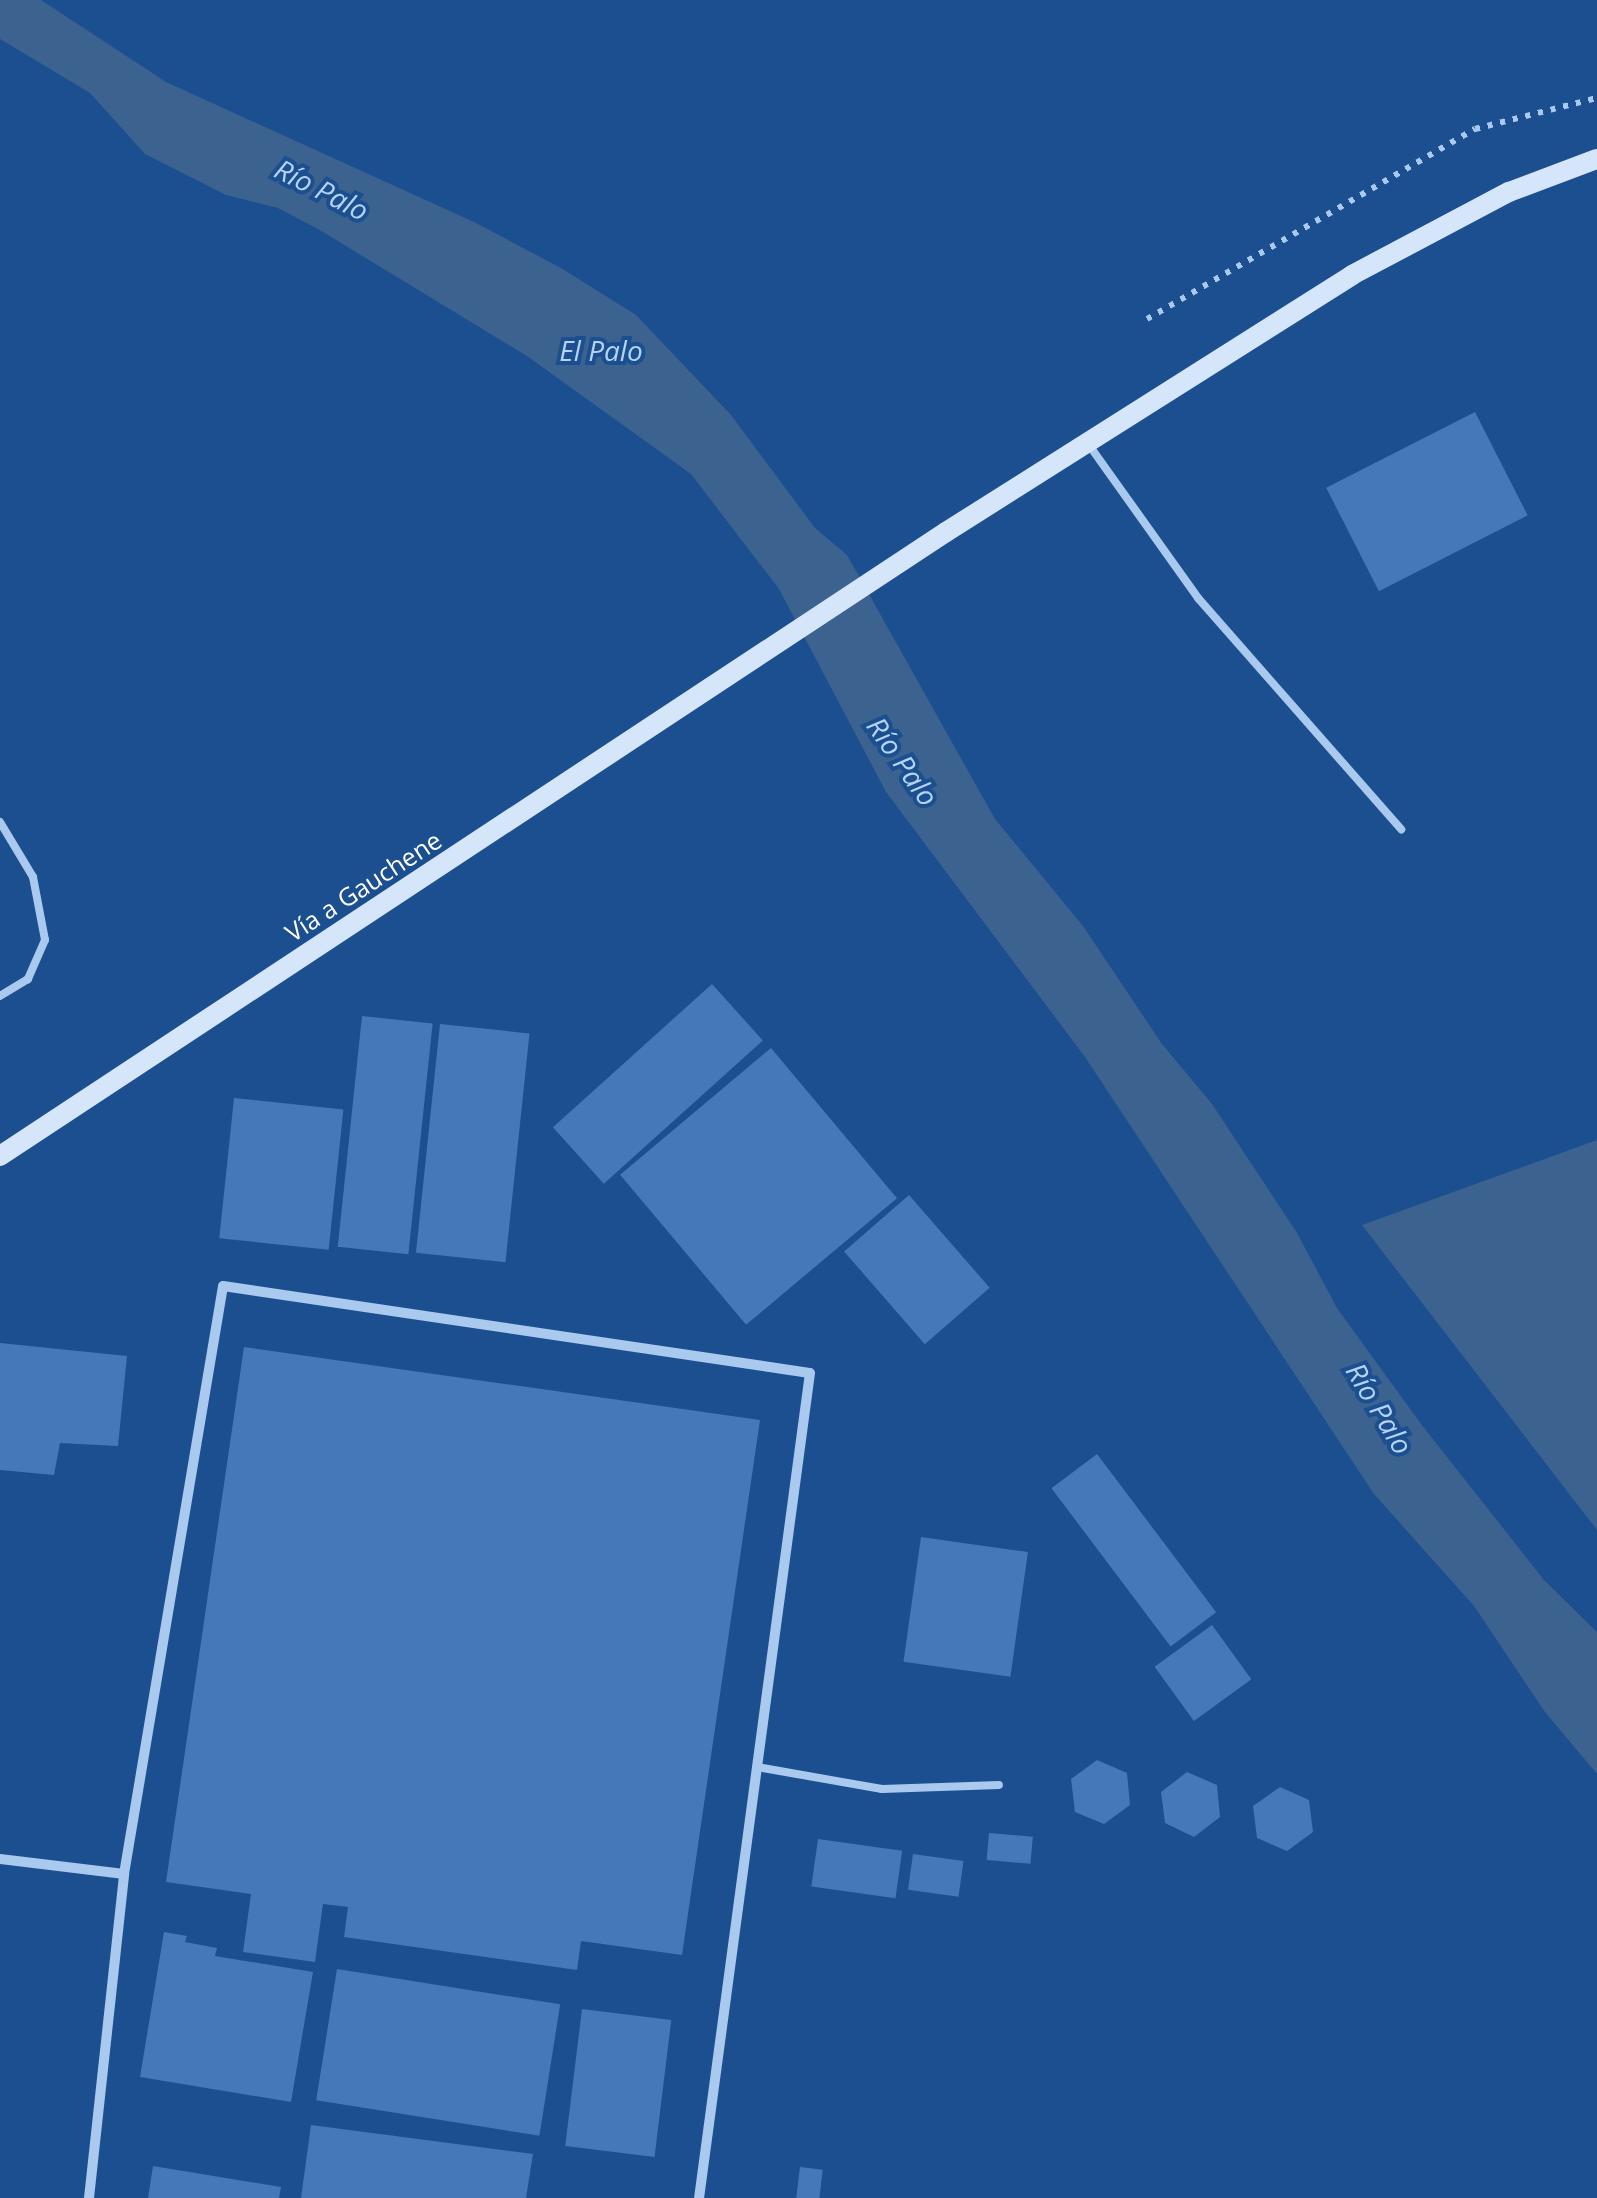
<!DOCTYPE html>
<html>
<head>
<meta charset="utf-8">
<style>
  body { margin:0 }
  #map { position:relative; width:1597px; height:2198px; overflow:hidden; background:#1b4f8f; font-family:"Open Sans",sans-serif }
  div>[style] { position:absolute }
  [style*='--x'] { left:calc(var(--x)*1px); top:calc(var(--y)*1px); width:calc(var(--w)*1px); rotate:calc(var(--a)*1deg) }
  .water>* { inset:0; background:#3c6290 }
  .building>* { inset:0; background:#4478b7; transform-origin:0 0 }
  .path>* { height:6px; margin-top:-3px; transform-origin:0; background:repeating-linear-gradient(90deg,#a9c9ee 0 5px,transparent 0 13px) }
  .lane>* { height:8px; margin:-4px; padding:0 4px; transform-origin:4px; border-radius:4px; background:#a9c9ee }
  .street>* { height:10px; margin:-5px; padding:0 5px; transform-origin:5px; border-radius:5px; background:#a9c9ee }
  .secondary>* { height:20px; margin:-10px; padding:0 10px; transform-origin:10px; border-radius:10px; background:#d6e6fa }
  span { translate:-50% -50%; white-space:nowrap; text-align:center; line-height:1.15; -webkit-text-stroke:8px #1b4f8f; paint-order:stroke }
  .street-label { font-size:25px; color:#fff }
  .water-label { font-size:28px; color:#b5d3f5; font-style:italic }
</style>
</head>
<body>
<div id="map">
  <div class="water">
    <i style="clip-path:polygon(0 0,41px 0,166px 82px,474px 222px,561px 268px,636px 315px,731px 415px,815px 528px,847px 555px,995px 819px,1083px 926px,1162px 1044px,1212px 1104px,1297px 1233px,1337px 1308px,1421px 1424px,1544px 1580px,1597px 1632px,1597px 1774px,1545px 1712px,1474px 1606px,1374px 1494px,1085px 1057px,886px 792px,779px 589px,691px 474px,527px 356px,318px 229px,278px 208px,226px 195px,145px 154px,90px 93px,0 39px)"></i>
    <i style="clip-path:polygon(1597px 1140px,1597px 1530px,1362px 1225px)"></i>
  </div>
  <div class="building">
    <i style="left:1475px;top:412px;width:116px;height:167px;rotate:63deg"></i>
    <i style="left:712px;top:984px;width:76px;height:214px;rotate:48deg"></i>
    <i style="left:362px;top:1016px;width:71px;height:232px;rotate:6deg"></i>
    <i style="left:440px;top:1024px;width:90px;height:230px;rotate:6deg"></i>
    <i style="left:771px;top:1048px;width:196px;height:197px;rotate:50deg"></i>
    <i style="left:234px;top:1098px;width:110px;height:141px;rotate:6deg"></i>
    <i style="left:909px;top:1195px;width:123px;height:86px;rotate:49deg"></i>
    <i style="clip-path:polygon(0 1343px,127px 1356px,118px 1446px,60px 1443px,54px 1475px,0 1470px)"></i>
    <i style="clip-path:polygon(244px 1347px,760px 1420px,682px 1955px,581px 1941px,577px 1970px,344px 1937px,348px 1907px,323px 1904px,315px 1962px,243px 1952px,251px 1894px,166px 1882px)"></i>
    <i style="left:1097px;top:1454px;width:198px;height:57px;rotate:53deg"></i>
    <i style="left:921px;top:1537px;width:108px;height:126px;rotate:8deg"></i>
    <i style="left:1212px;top:1625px;width:67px;height:71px;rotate:54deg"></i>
    <i style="clip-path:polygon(1097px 1760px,1127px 1773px,1130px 1805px,1104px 1824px,1075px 1812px,1071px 1779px)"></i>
    <i style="clip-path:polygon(1187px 1772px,1217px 1785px,1220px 1817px,1194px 1837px,1165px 1823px,1161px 1792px)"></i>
    <i style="clip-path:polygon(1280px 1787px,1309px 1800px,1313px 1832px,1287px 1851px,1257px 1838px,1253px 1806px)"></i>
    <i style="left:989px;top:1833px;width:44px;height:27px;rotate:5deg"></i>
    <i style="left:818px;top:1839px;width:85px;height:48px;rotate:8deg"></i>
    <i style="left:913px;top:1854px;width:51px;height:36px;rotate:8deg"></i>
    <i style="clip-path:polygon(164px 1932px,187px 1936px,185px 1942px,217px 1948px,215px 1956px,313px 1972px,291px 2102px,140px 2077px)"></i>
    <i style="left:337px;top:1969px;width:226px;height:133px;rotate:9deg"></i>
    <i style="left:582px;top:2009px;width:90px;height:138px;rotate:7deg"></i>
    <i style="clip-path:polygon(311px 2125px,533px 2154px,526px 2198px,301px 2198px)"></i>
    <i style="clip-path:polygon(153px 2166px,281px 2187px,279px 2198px,148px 2198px)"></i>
    <i style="left:800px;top:2167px;width:23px;height:31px;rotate:7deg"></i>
  </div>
  <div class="path">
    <i style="--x:1147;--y:319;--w:379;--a:-30.1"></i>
    <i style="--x:1475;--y:129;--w:126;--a:-14.3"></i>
  </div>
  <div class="lane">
    <i style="--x:1089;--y:445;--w:188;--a:54.5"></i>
    <i style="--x:1198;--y:598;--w:308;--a:48.7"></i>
    <i style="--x:0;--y:822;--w:64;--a:59"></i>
    <i style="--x:33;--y:877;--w:64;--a:79.2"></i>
    <i style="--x:45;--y:940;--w:43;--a:113.6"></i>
    <i style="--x:28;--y:979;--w:33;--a:149"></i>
    <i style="--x:757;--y:1767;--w:127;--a:10"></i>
    <i style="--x:882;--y:1789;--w:117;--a:-2"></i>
  </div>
  <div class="street">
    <i style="--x:0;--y:1859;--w:125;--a:6.9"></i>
    <i style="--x:89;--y:2198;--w:326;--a:-83.8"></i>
    <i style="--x:124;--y:1874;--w:596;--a:-80.44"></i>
    <i style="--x:223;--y:1286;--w:593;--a:8.43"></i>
    <i style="--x:810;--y:1373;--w:832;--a:97.66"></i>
  </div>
  <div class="secondary">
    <i style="--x:0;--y:1156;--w:1133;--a:-33.41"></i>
    <i style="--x:946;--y:532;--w:481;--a:-32.3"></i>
    <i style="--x:1352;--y:275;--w:178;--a:-27.9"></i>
    <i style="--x:1509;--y:192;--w:94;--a:-20.6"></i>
  </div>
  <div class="street-label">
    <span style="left:363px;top:886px;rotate:-33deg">Vía a Gauchene</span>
  </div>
  <div class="water-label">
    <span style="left:322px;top:189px;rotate:27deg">Río Palo</span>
    <span style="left:601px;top:350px">El Palo</span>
    <span style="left:903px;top:761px;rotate:55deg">Río Palo</span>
    <span style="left:1380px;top:1408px;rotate:59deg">Río Palo</span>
  </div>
</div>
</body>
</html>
